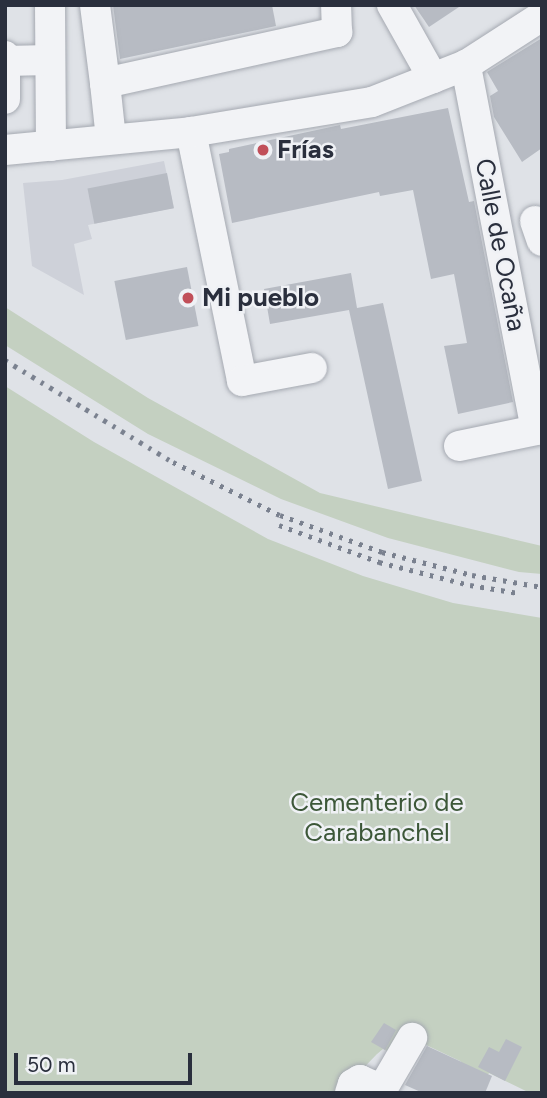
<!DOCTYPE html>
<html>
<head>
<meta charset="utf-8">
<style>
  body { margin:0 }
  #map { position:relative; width:547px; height:1098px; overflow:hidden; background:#dfe2e7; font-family:Figtree,sans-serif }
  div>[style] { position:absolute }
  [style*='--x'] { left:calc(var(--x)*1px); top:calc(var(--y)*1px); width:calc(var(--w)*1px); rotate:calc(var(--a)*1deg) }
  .built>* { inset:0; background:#ced1d9 }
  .green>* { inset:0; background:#c4d0c1 }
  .building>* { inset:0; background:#b7bbc3; transform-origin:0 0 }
  .roads { filter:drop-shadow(0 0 2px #a5a9b1) drop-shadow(0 0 2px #a5a9b1) }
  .minor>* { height:30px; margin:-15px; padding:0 15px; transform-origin:15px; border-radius:15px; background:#f2f3f6 }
  .rail>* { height:5px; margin-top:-2.5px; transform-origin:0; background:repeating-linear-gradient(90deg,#7a818f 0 3.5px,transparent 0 10.5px) }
  .dots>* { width:19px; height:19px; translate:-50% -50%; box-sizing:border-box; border:4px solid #eff1f5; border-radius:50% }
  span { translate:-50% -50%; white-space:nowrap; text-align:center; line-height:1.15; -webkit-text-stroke:5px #eff1f5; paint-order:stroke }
  .poi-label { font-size:26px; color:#2a2f3d; font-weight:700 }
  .left { translate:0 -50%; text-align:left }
  .street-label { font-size:26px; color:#2a2f3d }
  .park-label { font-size:26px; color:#3c5738 }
  .frame { position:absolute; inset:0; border:7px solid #2a2f3d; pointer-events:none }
  .scale { position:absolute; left:14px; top:1053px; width:178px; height:32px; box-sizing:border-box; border:4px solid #2a2f3d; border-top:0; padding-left:9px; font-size:21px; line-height:24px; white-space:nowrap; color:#2a2f3d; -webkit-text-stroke:5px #eff1f5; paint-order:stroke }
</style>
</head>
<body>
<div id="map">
  <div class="built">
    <i style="clip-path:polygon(164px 161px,174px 208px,88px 225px,92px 239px,74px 244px,84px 295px,32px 266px,23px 183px,62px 180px)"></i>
  </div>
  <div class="green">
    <i style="clip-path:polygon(5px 307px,148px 398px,320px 493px,542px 546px,542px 574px,519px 572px,388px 538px,281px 499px,148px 434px,5px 345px)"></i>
    <i style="clip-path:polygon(5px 386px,94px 442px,268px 539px,363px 576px,453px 603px,542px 618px,542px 1093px,530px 1093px,489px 1073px,483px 1083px,460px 1061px,407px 1036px,395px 1055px,383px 1049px,377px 1054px,348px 1084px,346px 1093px,5px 1093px)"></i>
  </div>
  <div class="building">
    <i style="clip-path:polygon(113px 5px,272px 5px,276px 26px,120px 59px)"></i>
    <i style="clip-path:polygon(414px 5px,462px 5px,429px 27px)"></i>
    <i style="clip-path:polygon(542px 38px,542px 148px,522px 162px,494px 117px,490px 96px,498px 91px,487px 72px)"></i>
    <i style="clip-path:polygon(448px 108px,469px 202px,474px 201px,513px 402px,458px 414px,444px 346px,467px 343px,454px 274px,431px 279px,413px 190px,380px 196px,379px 192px,232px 223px,219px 154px,229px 152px,229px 149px,340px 125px,341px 129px)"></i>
    <i style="left:167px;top:173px;width:36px;height:81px;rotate:79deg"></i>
    <i style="left:187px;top:267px;width:60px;height:74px;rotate:79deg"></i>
    <i style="clip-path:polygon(351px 273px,357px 308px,383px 303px,422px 481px,388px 489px,349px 310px,270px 324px,264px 289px)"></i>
    <i style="clip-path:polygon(384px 1023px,396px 1030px,385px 1050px,371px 1042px)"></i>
    <i style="clip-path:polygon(506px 1039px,522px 1047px,505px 1081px,478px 1067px,489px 1047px,499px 1052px)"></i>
    <i style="clip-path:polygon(427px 1046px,492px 1076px,485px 1093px,423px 1093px,405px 1085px)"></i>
  </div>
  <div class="roads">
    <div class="minor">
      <i style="--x:50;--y:5;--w:141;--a:89.6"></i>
      <i style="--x:95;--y:5;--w:79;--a:82.7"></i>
      <i style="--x:392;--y:5;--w:84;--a:60.7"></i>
      <i style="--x:5;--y:56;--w:43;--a:90"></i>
      <i style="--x:5;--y:61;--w:45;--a:-1.3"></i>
      <i style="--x:191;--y:132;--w:254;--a:78.4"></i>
      <i style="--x:242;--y:381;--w:71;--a:-10.5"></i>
      <i style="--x:111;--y:139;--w:56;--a:-96.1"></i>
      <i style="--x:105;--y:83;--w:238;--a:-12.4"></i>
      <i style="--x:337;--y:32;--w:27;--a:-92"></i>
      <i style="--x:5;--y:150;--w:187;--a:-5.5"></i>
      <i style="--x:191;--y:132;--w:183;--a:-9.4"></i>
      <i style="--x:372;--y:102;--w:101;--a:-21.5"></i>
      <i style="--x:466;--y:65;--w:90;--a:-32.8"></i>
      <i style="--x:535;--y:221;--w:21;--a:71"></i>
      <i style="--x:459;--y:446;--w:79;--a:-11.7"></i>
      <i style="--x:536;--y:430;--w:372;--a:-100.9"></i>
      <i style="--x:350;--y:1093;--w:9;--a:-72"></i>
      <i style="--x:353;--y:1084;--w:8;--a:-30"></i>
      <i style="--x:360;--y:1080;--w:12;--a:24"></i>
      <i style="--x:371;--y:1085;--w:9;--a:69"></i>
      <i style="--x:380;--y:1093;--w:64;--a:-59.8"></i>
    </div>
  </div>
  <div class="rail">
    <i style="--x:5;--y:360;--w:197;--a:31.3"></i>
    <i style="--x:173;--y:462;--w:119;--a:26.4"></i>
    <i style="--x:280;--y:515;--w:109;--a:19.9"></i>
    <i style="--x:382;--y:552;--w:93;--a:14.3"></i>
    <i style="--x:472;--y:575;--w:71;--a:9.7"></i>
    <i style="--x:279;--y:525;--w:107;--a:20.3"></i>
    <i style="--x:379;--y:562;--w:94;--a:14.2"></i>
    <i style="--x:470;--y:585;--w:49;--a:9.5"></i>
  </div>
  <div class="dots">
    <i style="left:263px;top:150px;background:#c14f59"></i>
    <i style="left:188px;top:298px;background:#c14f59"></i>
  </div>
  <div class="poi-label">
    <span class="left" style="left:277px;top:150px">Frías</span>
    <span class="left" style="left:202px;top:298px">Mi pueblo</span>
  </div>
  <div class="street-label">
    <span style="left:500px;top:245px;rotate:79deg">Calle de Ocaña</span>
  </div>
  <div class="park-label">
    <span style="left:377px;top:818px">Cementerio de<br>Carabanchel</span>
  </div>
  <div class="frame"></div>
  <div class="scale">50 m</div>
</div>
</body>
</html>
